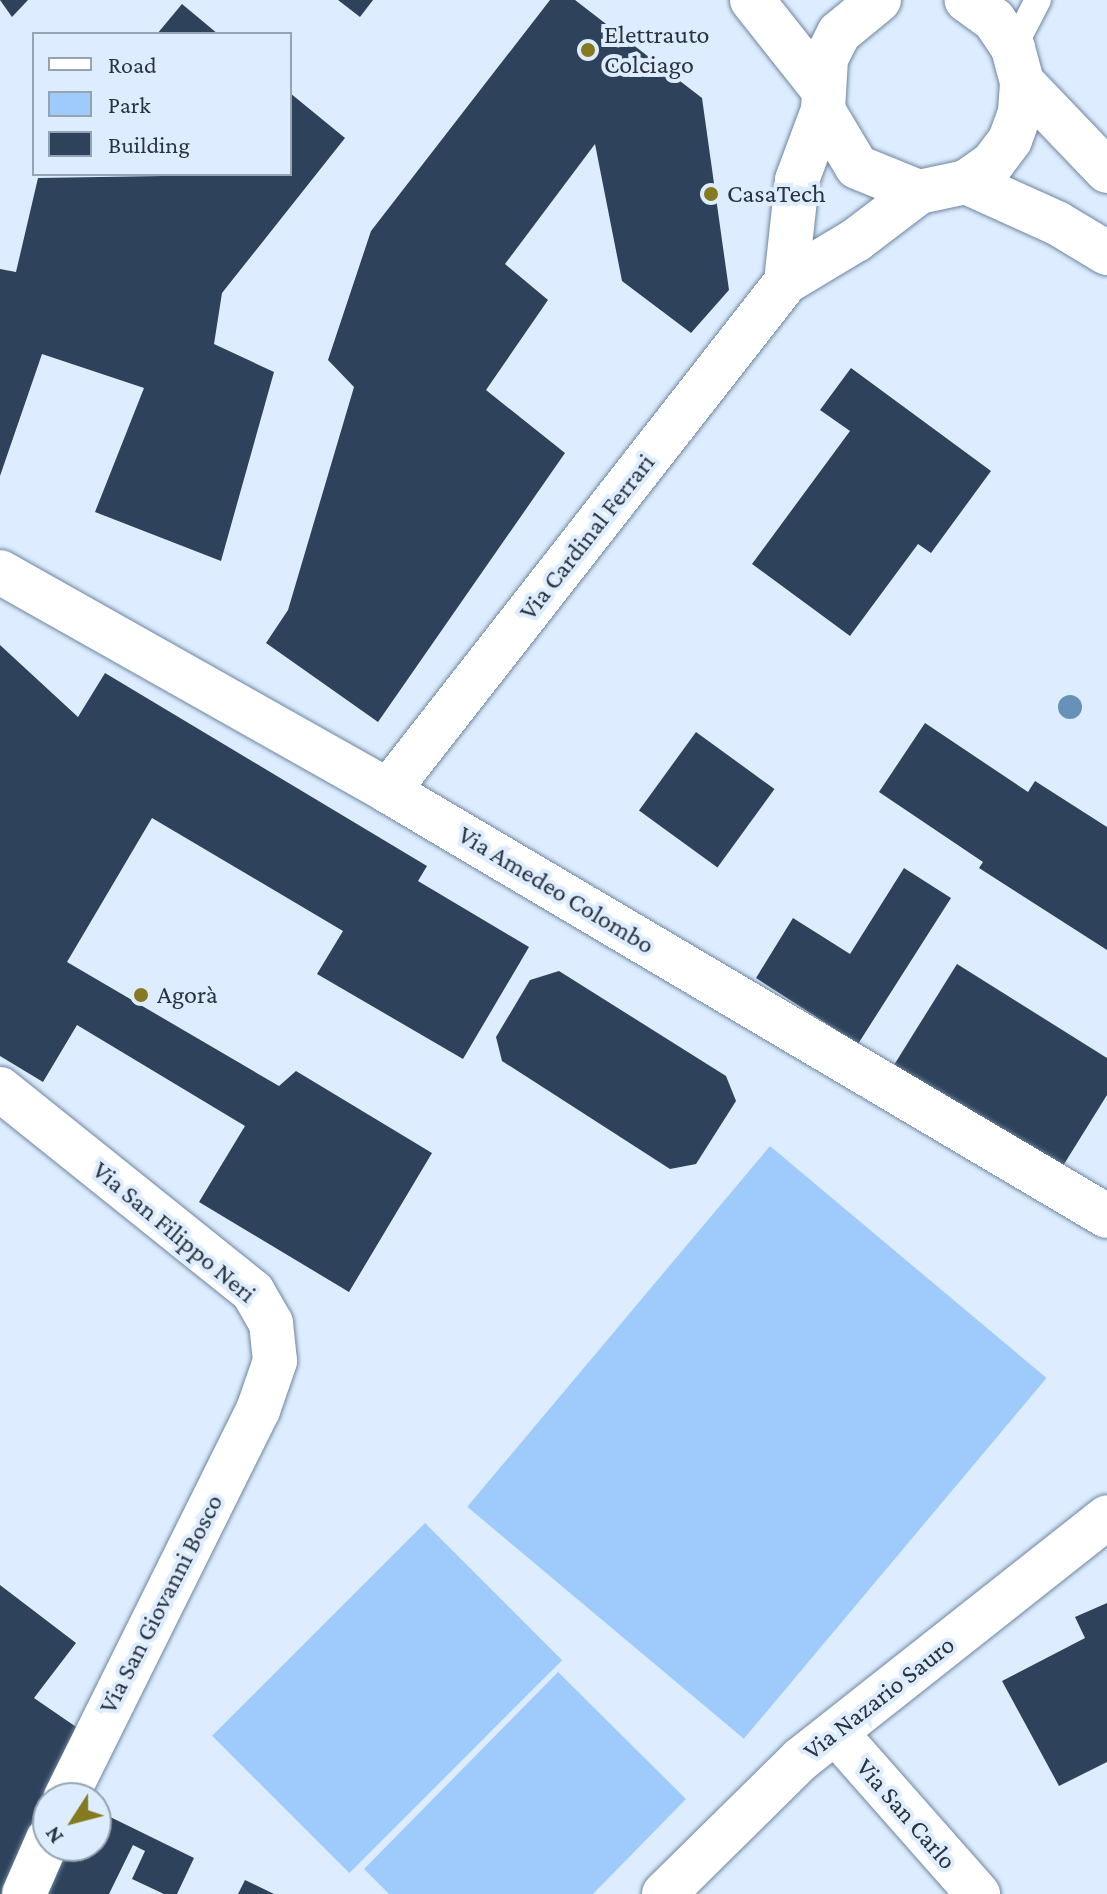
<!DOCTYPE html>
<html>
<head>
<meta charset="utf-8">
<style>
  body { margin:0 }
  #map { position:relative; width:1107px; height:1894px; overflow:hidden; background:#ddedff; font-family:"Crimson Pro",serif }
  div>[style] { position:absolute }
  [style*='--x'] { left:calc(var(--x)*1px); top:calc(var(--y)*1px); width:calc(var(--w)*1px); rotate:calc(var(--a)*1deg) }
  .green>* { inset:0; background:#9fcbfc; transform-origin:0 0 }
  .building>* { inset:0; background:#2e435b; transform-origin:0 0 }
  .roads { filter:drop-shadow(0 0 2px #6e85a0) drop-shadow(0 0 2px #6e85a0) }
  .service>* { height:26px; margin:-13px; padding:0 13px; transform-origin:13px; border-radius:13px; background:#fff }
  .minor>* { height:44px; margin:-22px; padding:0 22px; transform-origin:22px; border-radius:22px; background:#fff }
  .secondary>* { height:44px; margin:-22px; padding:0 22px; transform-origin:22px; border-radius:22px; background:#fff }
  .trees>* { width:24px; height:24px; margin:-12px; border-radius:50%; background:#6891b7 }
  .dots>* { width:22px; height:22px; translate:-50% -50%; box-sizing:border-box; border:4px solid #ddedff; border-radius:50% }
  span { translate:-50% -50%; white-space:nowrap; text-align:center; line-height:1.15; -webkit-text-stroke:8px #ddedff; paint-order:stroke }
  .poi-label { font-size:26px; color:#2a343f }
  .left { translate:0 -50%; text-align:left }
  .street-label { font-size:26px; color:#2a343f }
  .legend { position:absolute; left:32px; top:32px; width:260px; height:144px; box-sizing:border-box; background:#ddedff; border:2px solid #95a3b2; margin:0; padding:10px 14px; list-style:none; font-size:24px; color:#2a343f }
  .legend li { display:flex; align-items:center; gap:16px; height:40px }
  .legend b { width:40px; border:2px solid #95a3b2 }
  .north { position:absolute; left:32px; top:1782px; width:80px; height:80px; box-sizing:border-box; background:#ddedff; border:2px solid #95a3b2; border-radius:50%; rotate:234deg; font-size:22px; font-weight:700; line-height:32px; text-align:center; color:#2a343f }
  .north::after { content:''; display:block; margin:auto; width:28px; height:36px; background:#857a1f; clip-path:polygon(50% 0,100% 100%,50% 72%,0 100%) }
</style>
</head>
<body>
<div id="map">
  <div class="green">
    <i style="left:770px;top:1146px;width:361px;height:471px;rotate:40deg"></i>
    <i style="left:425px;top:1523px;width:194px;height:301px;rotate:45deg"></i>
    <i style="clip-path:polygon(558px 1672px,686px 1799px,593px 1894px,389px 1894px,364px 1869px)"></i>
  </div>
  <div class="building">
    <i style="clip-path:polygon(0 0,28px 0,12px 17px)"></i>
    <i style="clip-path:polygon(338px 0,373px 0,360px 17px)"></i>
    <i style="clip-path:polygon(550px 0,575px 0,702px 98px,729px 290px,691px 333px,622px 281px,595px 144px,505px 264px,548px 300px,486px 390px,565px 453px,378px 722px,266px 643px,288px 610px,354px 387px,328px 360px,371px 231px)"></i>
    <i style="clip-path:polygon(182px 4px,218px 34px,157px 34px)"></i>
    <i style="clip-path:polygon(290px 93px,345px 138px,222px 293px,214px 344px,274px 372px,221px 561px,95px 512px,144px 388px,42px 354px,0 476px,0 269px,16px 272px,38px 178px,290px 174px)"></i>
    <i style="clip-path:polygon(851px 368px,991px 471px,931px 553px,918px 544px,850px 636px,752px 564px,850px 431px,820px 410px)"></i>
    <i style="clip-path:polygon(0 645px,78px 717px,105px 673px,427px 866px,418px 881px,529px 947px,463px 1059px,317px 974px,343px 931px,152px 818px,67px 962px,279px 1086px,296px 1071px,432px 1153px,349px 1292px,199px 1202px,245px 1126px,77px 1025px,43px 1082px,0 1056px)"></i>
    <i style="clip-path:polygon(925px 723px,1028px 792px,1035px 781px,1107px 827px,1107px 950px,979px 868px,983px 862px,879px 792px)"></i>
    <i style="left:696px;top:732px;width:97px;height:97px;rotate:36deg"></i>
    <i style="clip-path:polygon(904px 868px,951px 898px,858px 1044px,756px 978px,793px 918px,850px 954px)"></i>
    <i style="clip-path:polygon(957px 964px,1107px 1058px,1107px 1095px,1061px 1169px,894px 1065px)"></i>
    <i style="clip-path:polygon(559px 971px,726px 1076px,736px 1101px,696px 1164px,670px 1169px,502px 1061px,496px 1037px,530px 980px)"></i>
    <i style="clip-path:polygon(0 1585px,76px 1643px,34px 1698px,82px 1731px,12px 1894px,0 1894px)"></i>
    <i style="clip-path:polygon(1107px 1603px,1107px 1762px,1059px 1786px,1002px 1681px,1085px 1638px,1075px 1617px)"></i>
    <i style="clip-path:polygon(96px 1810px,194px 1858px,177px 1894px,164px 1894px,132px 1879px,145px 1851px,133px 1845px,109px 1894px,35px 1894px,59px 1846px,96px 1846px)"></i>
    <i style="clip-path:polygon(245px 1880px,274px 1894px,238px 1894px)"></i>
  </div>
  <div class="roads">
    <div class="service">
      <i style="--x:1013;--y:48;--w:54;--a:-62.5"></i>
    </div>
    <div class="minor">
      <i style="--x:786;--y:282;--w:103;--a:-83.8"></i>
      <i style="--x:797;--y:180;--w:75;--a:-69.6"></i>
      <i style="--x:0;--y:572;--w:446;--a:29.4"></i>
      <i style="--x:388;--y:791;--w:835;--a:30.59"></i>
      <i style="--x:388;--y:791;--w:646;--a:-51.98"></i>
      <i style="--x:786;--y:282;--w:82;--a:-31"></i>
      <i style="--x:856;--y:240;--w:79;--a:-37.3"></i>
      <i style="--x:0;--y:1089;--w:324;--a:38.7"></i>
      <i style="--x:253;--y:1292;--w:36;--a:60"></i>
      <i style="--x:271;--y:1323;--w:38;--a:84"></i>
      <i style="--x:275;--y:1361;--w:52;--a:109.1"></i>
      <i style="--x:258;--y:1410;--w:433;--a:116.4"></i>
      <i style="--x:836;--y:1733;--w:215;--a:48.6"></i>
      <i style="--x:24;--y:1894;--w:60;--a:-66.4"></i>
      <i style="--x:664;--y:1894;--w:192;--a:-44.6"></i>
      <i style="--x:801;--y:1759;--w:390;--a:-38.3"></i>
    </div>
    <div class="secondary">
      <i style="--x:752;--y:0;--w:111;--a:51.6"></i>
      <i style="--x:879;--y:0;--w:52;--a:140.5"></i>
      <i style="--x:839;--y:33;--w:29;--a:117"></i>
      <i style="--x:826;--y:59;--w:51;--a:93.4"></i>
      <i style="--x:823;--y:110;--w:66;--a:59.2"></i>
      <i style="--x:857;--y:167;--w:67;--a:22"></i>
      <i style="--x:919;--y:192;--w:48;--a:-12"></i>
      <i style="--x:966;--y:182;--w:32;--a:-35"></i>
      <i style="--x:992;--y:164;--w:30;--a:-53"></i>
      <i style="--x:1010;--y:140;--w:30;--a:-70"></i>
      <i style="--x:1020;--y:112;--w:30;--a:-86"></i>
      <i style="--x:1022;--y:82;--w:35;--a:-105"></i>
      <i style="--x:1013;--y:48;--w:34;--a:-124"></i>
      <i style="--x:994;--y:20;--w:34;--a:-144"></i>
      <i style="--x:1022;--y:82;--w:123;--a:46.3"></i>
      <i style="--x:966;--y:182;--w:100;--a:24.3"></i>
      <i style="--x:1057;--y:223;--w:58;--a:31"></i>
    </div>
  </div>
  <div class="trees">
    <i style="left:1070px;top:707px"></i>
  </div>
  <div class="dots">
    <i style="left:588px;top:50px;background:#857a1f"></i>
    <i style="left:711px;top:194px;background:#857a1f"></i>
    <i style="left:141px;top:995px;background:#857a1f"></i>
  </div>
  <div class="poi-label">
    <span class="left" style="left:604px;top:50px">Elettrauto<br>Colciago</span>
    <span class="left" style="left:727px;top:194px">CasaTech</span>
    <span class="left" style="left:157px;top:995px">Agorà</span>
  </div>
  <div class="street-label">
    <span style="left:587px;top:537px;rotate:-52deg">Via Cardinal Ferrari</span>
    <span style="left:556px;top:890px;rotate:31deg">Via Amedeo Colombo</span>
    <span style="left:174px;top:1232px;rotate:40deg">Via San Filippo Neri</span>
    <span style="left:161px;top:1604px;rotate:-63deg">Via San Giovanni Bosco</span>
    <span style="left:879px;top:1698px;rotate:-38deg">Via Nazario Sauro</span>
    <span style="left:906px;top:1814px;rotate:49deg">Via San Carlo</span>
  </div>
  <ul class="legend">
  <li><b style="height:10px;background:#fff"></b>Road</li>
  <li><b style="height:22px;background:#9fcbfc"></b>Park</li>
  <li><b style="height:22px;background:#2e435b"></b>Building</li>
  </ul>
  <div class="north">N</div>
</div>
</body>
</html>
